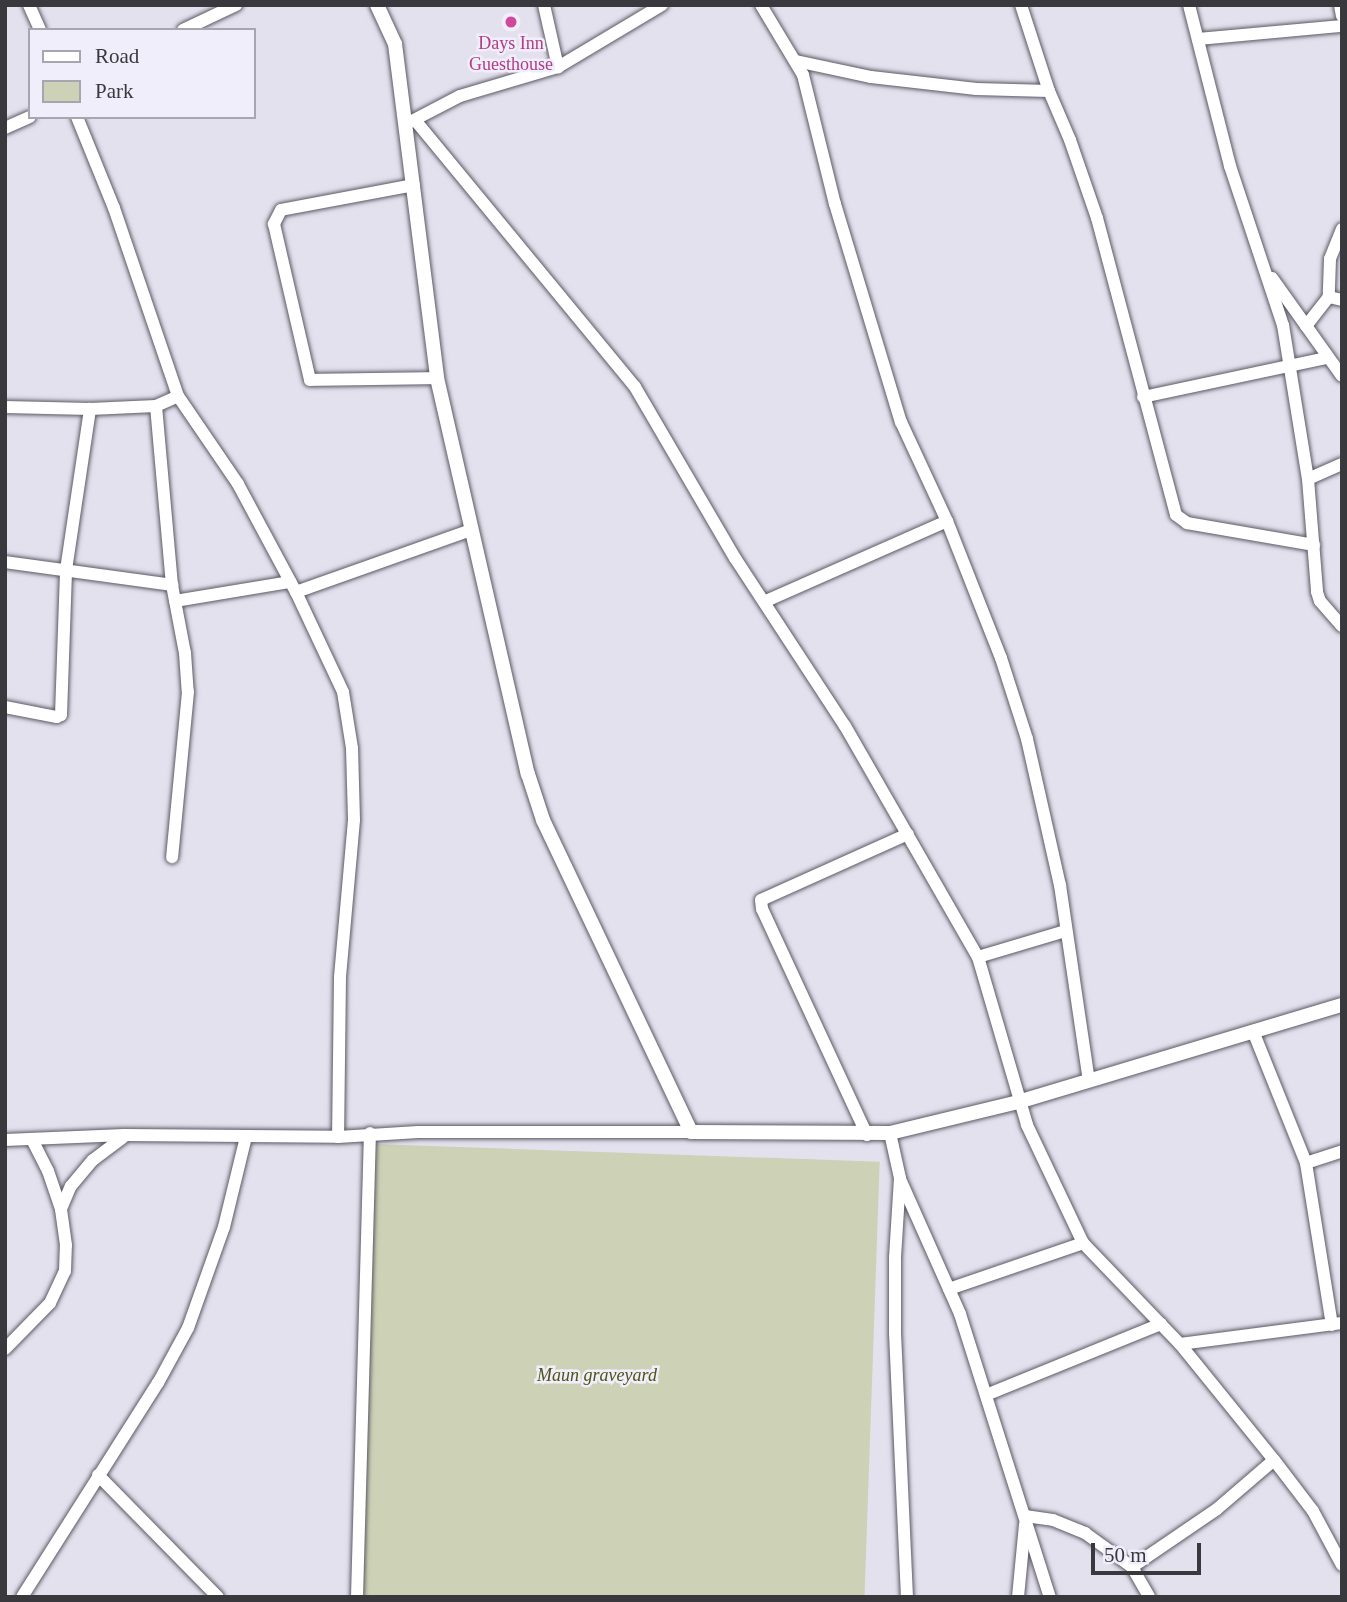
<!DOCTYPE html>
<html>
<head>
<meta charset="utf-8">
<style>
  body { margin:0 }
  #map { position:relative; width:1347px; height:1602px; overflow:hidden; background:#e4e1ee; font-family:Georgia,serif }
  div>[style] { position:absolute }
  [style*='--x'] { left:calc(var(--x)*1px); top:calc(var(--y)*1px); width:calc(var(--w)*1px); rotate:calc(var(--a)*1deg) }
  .green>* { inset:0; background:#cdd1b5; transform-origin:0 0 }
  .roads { filter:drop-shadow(0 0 2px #5c5964) drop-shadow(0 0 2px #5c5964) }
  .minor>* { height:12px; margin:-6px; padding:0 6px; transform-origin:6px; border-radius:6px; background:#fff }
  .tertiary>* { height:14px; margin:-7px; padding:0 7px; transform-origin:7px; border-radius:7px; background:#fff }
  .dots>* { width:19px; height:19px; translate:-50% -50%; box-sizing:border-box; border:4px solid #f1eefc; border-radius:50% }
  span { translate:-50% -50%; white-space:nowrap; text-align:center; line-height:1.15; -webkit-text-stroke:5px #f1eefc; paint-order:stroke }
  .hotel-label { font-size:18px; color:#b23c85 }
  .park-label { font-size:18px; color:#4f5315; font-style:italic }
  .frame { position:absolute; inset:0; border:7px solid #39383d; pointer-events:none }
  .legend { position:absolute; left:28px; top:28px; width:228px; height:91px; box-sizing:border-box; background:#f1eefc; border:2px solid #a7a5b0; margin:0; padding:9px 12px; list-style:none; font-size:21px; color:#39383d }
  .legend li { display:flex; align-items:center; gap:14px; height:35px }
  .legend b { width:35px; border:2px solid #a7a5b0 }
  .scale { position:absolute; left:1091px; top:1543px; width:110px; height:32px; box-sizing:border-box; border:4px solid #39383d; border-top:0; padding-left:9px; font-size:21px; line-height:24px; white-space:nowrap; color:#39383d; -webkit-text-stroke:5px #f1eefc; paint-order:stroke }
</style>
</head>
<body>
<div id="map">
  <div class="green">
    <i style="left:373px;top:1144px;width:507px;height:453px;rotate:2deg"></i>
  </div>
  <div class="roads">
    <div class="minor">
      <i style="--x:29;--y:5;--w:27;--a:66"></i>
      <i style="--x:544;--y:5;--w:64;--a:77.3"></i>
      <i style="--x:761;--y:5;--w:82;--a:59"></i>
      <i style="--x:803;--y:75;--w:133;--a:76.1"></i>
      <i style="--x:835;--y:204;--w:228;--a:73.2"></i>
      <i style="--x:901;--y:422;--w:109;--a:65.1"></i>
      <i style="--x:947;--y:521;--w:147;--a:68.5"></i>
      <i style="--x:1001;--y:658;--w:85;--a:72.2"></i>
      <i style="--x:1027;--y:739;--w:150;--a:77.3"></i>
      <i style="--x:1060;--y:885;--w:198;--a:81.6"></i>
      <i style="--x:1021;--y:5;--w:90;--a:72"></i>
      <i style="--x:1049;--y:91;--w:53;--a:66.8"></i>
      <i style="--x:1070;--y:140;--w:83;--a:70.9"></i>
      <i style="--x:1097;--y:218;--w:307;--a:75.1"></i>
      <i style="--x:1176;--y:515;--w:14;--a:36"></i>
      <i style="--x:1187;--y:523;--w:129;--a:9.8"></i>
      <i style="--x:1189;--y:5;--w:166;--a:75.7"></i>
      <i style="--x:1230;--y:166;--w:168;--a:71.6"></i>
      <i style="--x:1283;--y:325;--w:156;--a:80.8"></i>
      <i style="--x:1308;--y:479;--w:113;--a:85.4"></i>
      <i style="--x:1317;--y:592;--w:9;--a:72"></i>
      <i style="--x:1320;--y:601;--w:33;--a:49"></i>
      <i style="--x:1340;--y:5;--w:11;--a:80"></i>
      <i style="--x:183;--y:30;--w:59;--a:-25.3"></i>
      <i style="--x:1198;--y:39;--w:145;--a:-5.2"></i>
      <i style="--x:796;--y:61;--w:77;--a:12"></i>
      <i style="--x:871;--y:77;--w:106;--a:6.5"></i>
      <i style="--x:976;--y:89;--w:73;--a:1.6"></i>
      <i style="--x:77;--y:117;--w:98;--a:67.9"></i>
      <i style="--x:114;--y:208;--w:199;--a:71.2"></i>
      <i style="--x:178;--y:396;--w:107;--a:55.7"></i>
      <i style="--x:238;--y:484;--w:123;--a:61.8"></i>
      <i style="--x:296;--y:592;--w:110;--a:64.8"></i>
      <i style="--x:343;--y:692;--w:57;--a:80.9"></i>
      <i style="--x:352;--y:748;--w:72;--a:88.4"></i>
      <i style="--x:354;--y:820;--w:158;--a:95.1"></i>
      <i style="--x:340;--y:977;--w:160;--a:90.7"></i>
      <i style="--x:415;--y:120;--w:346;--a:50.5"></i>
      <i style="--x:635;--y:387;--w:198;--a:59.7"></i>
      <i style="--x:735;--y:558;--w:201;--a:56.8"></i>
      <i style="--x:845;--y:726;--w:267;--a:60.1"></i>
      <i style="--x:978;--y:957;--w:175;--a:73.7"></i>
      <i style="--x:1027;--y:1125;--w:131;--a:64.6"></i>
      <i style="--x:1083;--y:1243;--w:140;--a:46.2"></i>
      <i style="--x:1180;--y:1344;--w:149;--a:51"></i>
      <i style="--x:1274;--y:1460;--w:64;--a:52.6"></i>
      <i style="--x:1313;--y:1511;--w:61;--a:61.8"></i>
      <i style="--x:410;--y:122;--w:56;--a:-27.5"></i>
      <i style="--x:460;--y:96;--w:102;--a:-16.5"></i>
      <i style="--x:558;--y:67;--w:121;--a:-30.8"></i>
      <i style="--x:5;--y:128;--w:27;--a:-24"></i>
      <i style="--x:414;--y:185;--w:135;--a:169.4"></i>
      <i style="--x:281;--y:210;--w:16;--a:117"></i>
      <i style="--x:274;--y:224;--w:160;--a:77"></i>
      <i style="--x:310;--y:380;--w:127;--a:-0.9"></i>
      <i style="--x:1342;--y:229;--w:32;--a:112"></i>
      <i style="--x:1330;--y:259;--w:38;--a:92"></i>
      <i style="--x:1329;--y:297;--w:13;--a:13"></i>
      <i style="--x:1272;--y:278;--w:120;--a:54.5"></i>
      <i style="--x:1306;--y:326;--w:37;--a:-52"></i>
      <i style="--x:1143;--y:397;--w:188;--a:-12"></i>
      <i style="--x:156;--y:406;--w:180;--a:84.9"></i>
      <i style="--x:172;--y:585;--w:69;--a:79.2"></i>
      <i style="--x:185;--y:653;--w:39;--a:86"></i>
      <i style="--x:188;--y:692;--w:166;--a:95.5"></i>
      <i style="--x:5;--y:407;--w:85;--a:1.3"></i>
      <i style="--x:90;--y:409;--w:66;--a:-2.6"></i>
      <i style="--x:156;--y:406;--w:24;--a:-24"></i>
      <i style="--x:1308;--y:479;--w:37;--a:-24"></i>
      <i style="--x:5;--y:562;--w:169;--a:7.8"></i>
      <i style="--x:296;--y:592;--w:186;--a:-19.5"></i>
      <i style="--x:175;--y:601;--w:117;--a:-9.4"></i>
      <i style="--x:766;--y:601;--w:198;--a:-23.8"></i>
      <i style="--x:5;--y:707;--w:53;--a:10.9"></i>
      <i style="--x:57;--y:717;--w:4;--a:-27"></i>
      <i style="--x:61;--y:715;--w:145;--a:-88"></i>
      <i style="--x:66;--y:570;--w:163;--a:-81.5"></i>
      <i style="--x:978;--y:957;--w:92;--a:-16.5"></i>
      <i style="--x:1253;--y:1031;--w:142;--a:68.1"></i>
      <i style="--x:1306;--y:1163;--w:164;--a:80.9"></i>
      <i style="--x:890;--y:1133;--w:46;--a:77.5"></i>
      <i style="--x:900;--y:1178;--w:79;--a:93.6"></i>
      <i style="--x:895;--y:1257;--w:76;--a:90"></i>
      <i style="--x:895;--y:1333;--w:264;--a:87.4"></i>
      <i style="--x:867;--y:1135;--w:249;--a:-114.9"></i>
      <i style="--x:762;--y:909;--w:9;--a:-96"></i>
      <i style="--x:761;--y:900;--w:161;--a:-24.2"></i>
      <i style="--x:5;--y:1140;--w:119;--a:-2.4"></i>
      <i style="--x:124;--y:1135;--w:214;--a:0.5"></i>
      <i style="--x:338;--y:1137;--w:80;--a:-3.6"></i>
      <i style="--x:418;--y:1132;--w:273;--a:0"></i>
      <i style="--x:1306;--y:1163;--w:38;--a:-18"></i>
      <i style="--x:900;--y:1179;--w:148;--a:66"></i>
      <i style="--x:960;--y:1314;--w:297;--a:72.4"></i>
      <i style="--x:61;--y:1209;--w:25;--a:-67"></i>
      <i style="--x:71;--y:1186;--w:34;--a:-50"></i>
      <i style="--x:93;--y:1160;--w:38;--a:-37"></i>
      <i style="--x:949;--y:1289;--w:142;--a:-18.9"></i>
      <i style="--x:1180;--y:1344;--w:163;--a:-7.4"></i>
      <i style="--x:5;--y:1349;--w:64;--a:-45.6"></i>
      <i style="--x:50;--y:1303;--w:35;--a:-65"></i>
      <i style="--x:65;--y:1271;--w:26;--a:-88"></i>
      <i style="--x:66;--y:1245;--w:36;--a:-98"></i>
      <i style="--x:61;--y:1209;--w:40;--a:-108.9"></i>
      <i style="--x:48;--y:1171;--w:35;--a:-117"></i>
      <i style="--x:986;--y:1395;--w:189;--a:-22.1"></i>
      <i style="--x:98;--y:1475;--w:171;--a:45.5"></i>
      <i style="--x:1025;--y:1516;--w:28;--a:8"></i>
      <i style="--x:1053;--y:1520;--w:35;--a:22"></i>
      <i style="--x:1085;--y:1533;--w:58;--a:35.9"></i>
      <i style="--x:1132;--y:1567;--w:103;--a:-34.3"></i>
      <i style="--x:1217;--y:1509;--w:75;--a:-40.7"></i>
      <i style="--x:1132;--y:1567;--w:34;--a:60"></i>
      <i style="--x:22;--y:1597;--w:254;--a:-57.6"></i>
      <i style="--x:158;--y:1383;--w:63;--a:-61.4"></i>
      <i style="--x:188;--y:1328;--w:107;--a:-70.4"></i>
      <i style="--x:224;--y:1227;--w:93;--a:-76.3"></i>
      <i style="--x:357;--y:1597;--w:464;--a:-88.4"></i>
      <i style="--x:1018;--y:1597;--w:73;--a:-84.5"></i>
    </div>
    <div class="tertiary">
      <i style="--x:377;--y:5;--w:43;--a:65.2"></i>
      <i style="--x:395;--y:44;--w:337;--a:82.8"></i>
      <i style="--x:437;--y:378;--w:406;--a:77.1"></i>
      <i style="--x:528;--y:774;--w:48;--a:71.9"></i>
      <i style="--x:543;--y:820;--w:345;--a:64.6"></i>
      <i style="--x:691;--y:1132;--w:199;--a:0.3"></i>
      <i style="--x:890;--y:1133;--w:132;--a:-13.6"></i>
      <i style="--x:1018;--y:1102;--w:338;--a:-16.7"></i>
    </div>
  </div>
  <div class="dots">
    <i style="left:511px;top:22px;background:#d1479c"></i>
  </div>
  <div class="hotel-label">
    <span style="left:511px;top:54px">Days Inn<br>Guesthouse</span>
  </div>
  <div class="park-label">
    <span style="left:597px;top:1375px">Maun graveyard</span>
  </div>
  <div class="frame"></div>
  <ul class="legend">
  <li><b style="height:9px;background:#fff"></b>Road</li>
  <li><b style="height:19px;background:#cdd1b5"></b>Park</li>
  </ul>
  <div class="scale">50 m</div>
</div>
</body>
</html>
